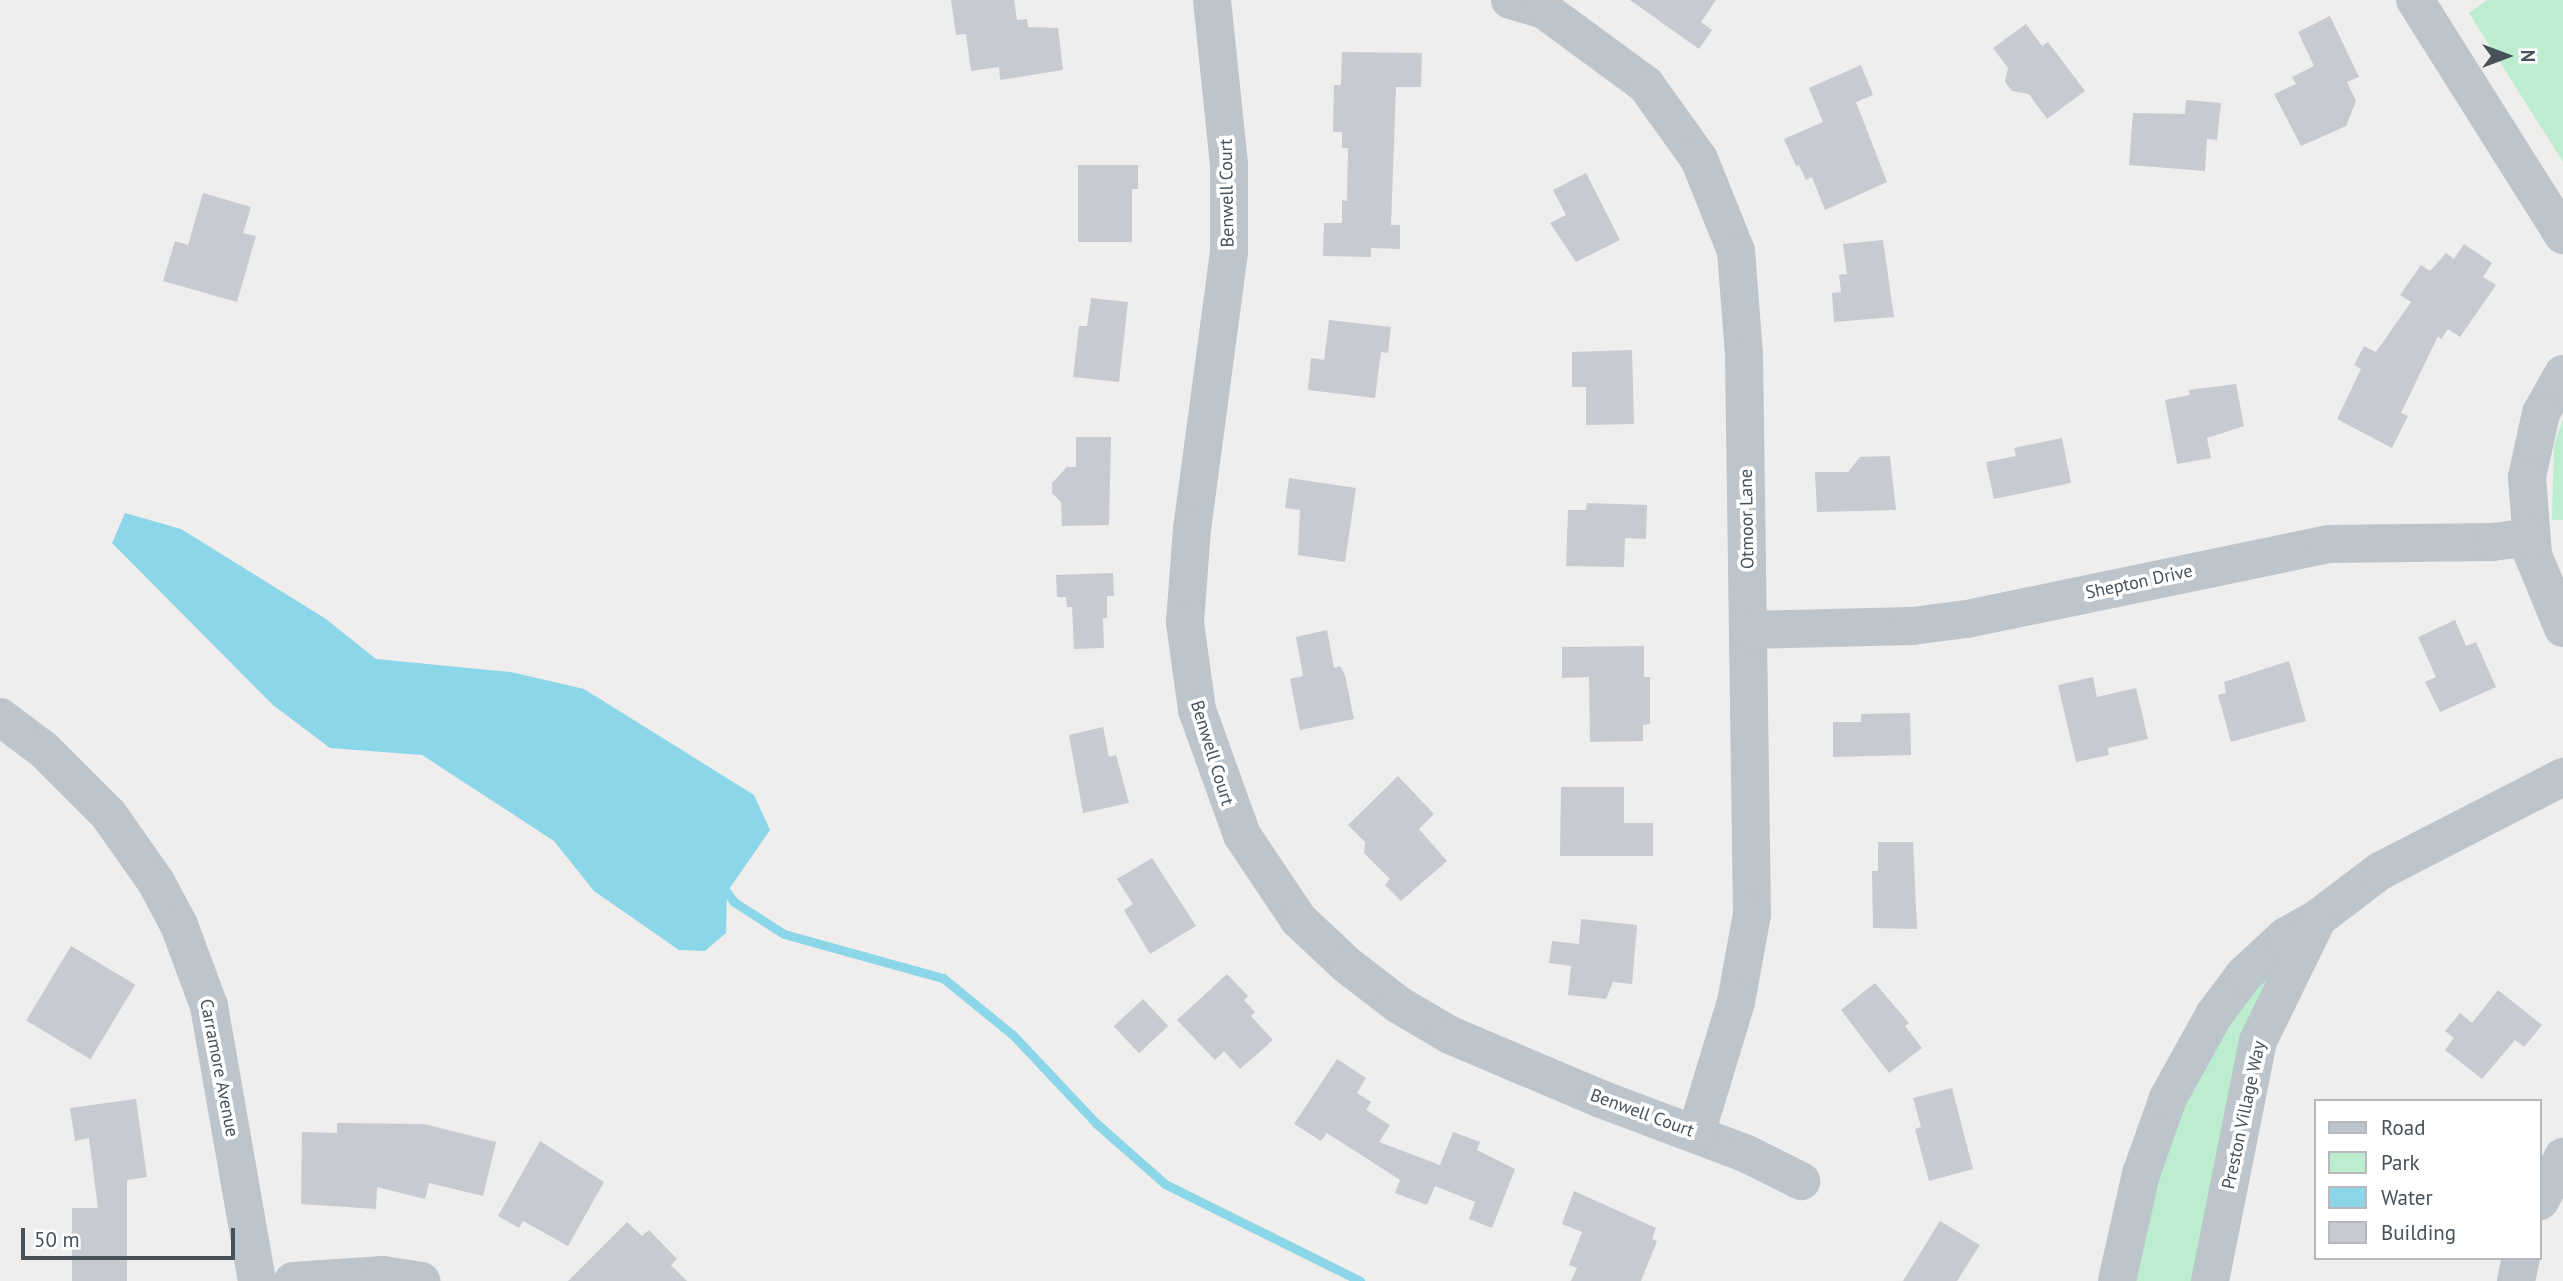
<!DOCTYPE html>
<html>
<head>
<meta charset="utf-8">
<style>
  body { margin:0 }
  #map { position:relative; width:2563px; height:1281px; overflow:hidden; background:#f0eded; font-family:"PT Sans",sans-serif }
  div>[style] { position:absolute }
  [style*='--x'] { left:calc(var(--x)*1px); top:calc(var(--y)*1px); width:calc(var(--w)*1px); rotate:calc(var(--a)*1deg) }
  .green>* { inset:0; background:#bdedcf }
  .water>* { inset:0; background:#8bd6e8 }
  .stream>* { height:9px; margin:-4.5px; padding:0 4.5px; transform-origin:4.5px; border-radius:4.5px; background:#8bd6e8 }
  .building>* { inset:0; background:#c7cad0; transform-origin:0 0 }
  .minor>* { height:38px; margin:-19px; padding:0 19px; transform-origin:19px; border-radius:19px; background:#bcc5cc }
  span { translate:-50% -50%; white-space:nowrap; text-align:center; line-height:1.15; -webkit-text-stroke:7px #fff; paint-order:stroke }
  .street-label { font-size:18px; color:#46515a }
  .legend { position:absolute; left:2314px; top:1099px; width:228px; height:161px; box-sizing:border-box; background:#fff; border:2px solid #b5b9bd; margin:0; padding:9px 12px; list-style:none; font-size:21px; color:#46515a }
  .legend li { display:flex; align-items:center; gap:14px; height:35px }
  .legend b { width:35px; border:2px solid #b5b9bd }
  .north { position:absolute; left:2472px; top:21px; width:70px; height:70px; -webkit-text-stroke:5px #fff; paint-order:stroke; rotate:90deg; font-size:19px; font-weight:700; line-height:28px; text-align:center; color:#46515a }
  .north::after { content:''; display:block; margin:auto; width:24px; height:32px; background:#46515a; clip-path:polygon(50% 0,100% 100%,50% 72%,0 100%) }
  .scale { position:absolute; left:21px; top:1228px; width:214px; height:32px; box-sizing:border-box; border:4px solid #46515a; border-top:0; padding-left:9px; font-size:21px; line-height:24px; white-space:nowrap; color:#46515a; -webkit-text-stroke:5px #fff; paint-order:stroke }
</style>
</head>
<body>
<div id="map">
  <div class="green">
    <i style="clip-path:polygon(2487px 0,2563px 0,2563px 162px,2469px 13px)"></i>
    <i style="clip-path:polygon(2563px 419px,2563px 520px,2552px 520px,2554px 445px)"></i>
    <i style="clip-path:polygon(2275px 953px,2203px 1281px,2125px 1281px,2186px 1079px)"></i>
  </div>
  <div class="water">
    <i style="clip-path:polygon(125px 513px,181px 529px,326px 619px,376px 659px,511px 672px,584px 689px,754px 795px,770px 830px,727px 892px,726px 933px,705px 951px,679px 950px,594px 891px,554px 841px,422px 755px,330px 748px,273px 705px,112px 543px)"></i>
  </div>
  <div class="stream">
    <i style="--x:727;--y:892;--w:12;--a:55"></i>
    <i style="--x:734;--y:902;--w:59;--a:32.6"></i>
    <i style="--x:784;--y:934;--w:165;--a:15.5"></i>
    <i style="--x:943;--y:978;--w:90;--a:39.2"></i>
    <i style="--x:1013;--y:1035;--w:122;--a:46.7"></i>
    <i style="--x:1097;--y:1124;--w:91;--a:41.4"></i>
    <i style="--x:1165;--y:1184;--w:218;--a:26.4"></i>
  </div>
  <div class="building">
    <i style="clip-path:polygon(951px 0,1014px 0,1017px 20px,1027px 19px,1028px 27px,1058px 28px,1063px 70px,1000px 80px,999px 67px,971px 71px,966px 34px,956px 35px)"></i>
    <i style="clip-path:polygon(1630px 0,1716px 0,1701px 22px,1712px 30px,1699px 49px)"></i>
    <i style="clip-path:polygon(2330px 16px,2359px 77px,2347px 82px,2356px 101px,2346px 126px,2301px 146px,2274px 94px,2296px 84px,2292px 77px,2314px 66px,2298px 32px)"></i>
    <i style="clip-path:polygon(2026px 24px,2042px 46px,2048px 42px,2085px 91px,2047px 119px,2029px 94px,2012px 91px,2005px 82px,2008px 68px,1993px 48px)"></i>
    <i style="clip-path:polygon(1342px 52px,1422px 53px,1421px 87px,1396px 87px,1391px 225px,1400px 225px,1400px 249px,1371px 248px,1371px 257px,1323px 256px,1324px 223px,1342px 223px,1342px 200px,1347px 201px,1348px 148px,1342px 148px,1342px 132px,1333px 132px,1334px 85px,1341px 85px)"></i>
    <i style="clip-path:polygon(1861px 65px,1873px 95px,1856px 102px,1887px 182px,1825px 210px,1812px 177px,1806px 180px,1799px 165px,1796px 166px,1784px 139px,1823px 122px,1809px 88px)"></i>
    <i style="clip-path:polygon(2186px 100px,2221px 103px,2217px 140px,2207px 139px,2205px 171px,2129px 165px,2133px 113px,2185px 114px)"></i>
    <i style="clip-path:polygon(1078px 165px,1138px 165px,1138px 189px,1132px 189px,1132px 242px,1078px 242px)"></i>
    <i style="clip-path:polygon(1586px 173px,1620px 240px,1576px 262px,1550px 223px,1566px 215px,1553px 190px)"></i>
    <i style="clip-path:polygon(203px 193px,251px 207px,243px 233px,256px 236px,237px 302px,163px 281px,175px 241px,188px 245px)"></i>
    <i style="clip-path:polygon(1883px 240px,1894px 317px,1834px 322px,1832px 293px,1841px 292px,1839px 275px,1847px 274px,1843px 244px)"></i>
    <i style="clip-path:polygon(2464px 244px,2492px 263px,2483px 277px,2496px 285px,2460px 337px,2448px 329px,2441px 339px,2438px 336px,2401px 413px,2408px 416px,2392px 448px,2337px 419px,2361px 369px,2354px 365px,2364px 346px,2376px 352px,2411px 302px,2400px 295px,2421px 265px,2430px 271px,2446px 253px,2454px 259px)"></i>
    <i style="clip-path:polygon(1091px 298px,1128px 302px,1119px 382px,1073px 377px,1079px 326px,1087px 326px)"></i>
    <i style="clip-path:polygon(1329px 320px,1391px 327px,1388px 353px,1381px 352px,1375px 398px,1308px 390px,1311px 358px,1324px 360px)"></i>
    <i style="clip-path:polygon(1632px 350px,1634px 424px,1586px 425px,1586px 387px,1572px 387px,1572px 352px)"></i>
    <i style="clip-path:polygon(2236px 384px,2244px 426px,2207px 438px,2211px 458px,2177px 464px,2165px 400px,2190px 395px,2189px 390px)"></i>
    <i style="clip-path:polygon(1076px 437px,1111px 437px,1109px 525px,1062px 526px,1061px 502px,1052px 493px,1052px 483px,1067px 467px,1076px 467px)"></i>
    <i style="clip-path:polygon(2062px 438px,2071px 483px,1994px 499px,1986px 462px,2016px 456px,2014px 448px)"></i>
    <i style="clip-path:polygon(1890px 456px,1896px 510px,1817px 512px,1815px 472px,1848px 472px,1860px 457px)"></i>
    <i style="clip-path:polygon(1289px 478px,1356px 488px,1345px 562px,1298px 555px,1300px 510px,1285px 508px)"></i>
    <i style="clip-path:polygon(1587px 503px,1647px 505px,1646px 539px,1625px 538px,1624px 567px,1566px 566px,1568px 510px,1586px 510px)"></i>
    <i style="clip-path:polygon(1113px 573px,1114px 596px,1107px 596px,1107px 618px,1103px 618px,1104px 648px,1074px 649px,1072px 607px,1067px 607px,1066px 597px,1057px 597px,1056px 575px)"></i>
    <i style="clip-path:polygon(2455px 620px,2466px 646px,2476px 642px,2496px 687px,2440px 712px,2425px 682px,2436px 677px,2418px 637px)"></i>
    <i style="clip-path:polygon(1327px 630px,1334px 668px,1340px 666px,1345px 675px,1354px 719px,1300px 730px,1290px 679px,1303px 676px,1296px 637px)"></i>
    <i style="clip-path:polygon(1644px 646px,1644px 677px,1650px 677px,1650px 724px,1643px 725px,1643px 741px,1590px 742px,1589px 677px,1562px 678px,1562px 647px)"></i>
    <i style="clip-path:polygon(2289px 661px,2306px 721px,2231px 742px,2218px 695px,2226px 693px,2224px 682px)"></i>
    <i style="clip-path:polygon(2093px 677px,2097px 697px,2136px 688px,2148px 739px,2108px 748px,2109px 755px,2076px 762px,2058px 685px)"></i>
    <i style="clip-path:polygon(1910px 713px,1911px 755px,1833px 757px,1833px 722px,1861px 722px,1861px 714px)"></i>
    <i style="clip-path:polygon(1103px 727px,1109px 757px,1116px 755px,1129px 803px,1083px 813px,1069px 735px)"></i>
    <i style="clip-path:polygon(1398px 776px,1434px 814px,1419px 829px,1447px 861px,1401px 901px,1385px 885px,1390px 879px,1364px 853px,1365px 842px,1348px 825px)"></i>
    <i style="clip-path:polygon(1561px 787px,1624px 787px,1624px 823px,1653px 823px,1653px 856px,1560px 856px)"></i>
    <i style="clip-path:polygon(1878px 842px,1913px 842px,1917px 929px,1873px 928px,1872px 871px,1878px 871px)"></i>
    <i style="clip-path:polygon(1152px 858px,1196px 926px,1150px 954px,1124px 910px,1133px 904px,1117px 879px)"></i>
    <i style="clip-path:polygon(1581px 919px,1637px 925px,1632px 984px,1613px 982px,1606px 999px,1568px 995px,1571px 966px,1549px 963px,1552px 941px,1579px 944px)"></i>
    <i style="left:71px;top:946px;width:75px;height:87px;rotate:31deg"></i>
    <i style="clip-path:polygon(1227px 974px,1248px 996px,1244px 1000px,1255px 1012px,1251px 1016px,1273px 1040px,1240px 1069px,1224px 1051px,1215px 1060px,1177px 1020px)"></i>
    <i style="clip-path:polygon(1875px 983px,1909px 1023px,1905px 1026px,1922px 1048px,1889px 1073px,1841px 1010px)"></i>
    <i style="clip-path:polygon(2498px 990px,2542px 1025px,2524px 1047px,2515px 1040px,2482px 1079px,2445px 1050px,2454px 1038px,2445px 1031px,2460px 1013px,2472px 1023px)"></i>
    <i style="left:1143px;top:999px;width:37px;height:40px;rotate:47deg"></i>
    <i style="clip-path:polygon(1337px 1059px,1366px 1078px,1357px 1093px,1371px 1102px,1366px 1110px,1390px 1125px,1379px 1142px,1440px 1165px,1453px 1132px,1480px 1142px,1477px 1150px,1515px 1169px,1492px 1228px,1469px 1219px,1475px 1202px,1435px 1186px,1427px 1205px,1395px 1193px,1400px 1180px,1327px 1133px,1321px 1141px,1294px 1124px)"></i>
    <i style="clip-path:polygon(1952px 1088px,1973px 1169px,1929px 1181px,1915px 1129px,1921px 1127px,1913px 1098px)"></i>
    <i style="clip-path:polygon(136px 1099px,147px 1177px,127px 1180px,127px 1281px,72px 1281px,72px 1208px,98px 1208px,89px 1138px,75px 1141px,70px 1108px)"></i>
    <i style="clip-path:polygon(337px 1123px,424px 1124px,496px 1142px,483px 1196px,429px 1183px,425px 1199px,377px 1187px,376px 1209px,301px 1204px,302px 1132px,337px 1133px)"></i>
    <i style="clip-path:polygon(540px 1141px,604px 1182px,568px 1246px,523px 1221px,519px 1228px,498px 1216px)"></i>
    <i style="clip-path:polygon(1574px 1191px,1656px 1228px,1652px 1239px,1657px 1241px,1641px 1281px,1571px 1281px,1577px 1268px,1569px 1265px,1582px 1232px,1562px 1224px)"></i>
    <i style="clip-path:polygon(1940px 1221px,1980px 1245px,1957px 1281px,1903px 1281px)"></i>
    <i style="clip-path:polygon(627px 1222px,642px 1236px,649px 1230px,677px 1259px,671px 1265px,687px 1281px,568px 1281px)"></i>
  </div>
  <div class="minor">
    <i style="--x:1212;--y:0;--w:166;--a:84.1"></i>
    <i style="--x:1229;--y:165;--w:87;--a:90"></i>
    <i style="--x:1229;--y:252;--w:279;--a:97.6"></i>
    <i style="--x:1192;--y:529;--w:94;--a:94.3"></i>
    <i style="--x:1185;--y:623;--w:88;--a:82.1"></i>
    <i style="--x:1197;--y:710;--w:133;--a:70.2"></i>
    <i style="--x:1242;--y:835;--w:102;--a:56.2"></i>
    <i style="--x:1299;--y:920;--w:66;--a:43.2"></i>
    <i style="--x:1347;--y:965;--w:66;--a:37.6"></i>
    <i style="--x:1399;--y:1005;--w:59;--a:30.5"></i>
    <i style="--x:1450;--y:1035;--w:164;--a:23"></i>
    <i style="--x:1601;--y:1099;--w:154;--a:20.6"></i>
    <i style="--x:1745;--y:1153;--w:63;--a:26.6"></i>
    <i style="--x:1510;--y:0;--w:35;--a:16"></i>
    <i style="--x:1544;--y:10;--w:127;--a:36.3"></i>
    <i style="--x:1646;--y:85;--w:91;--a:54.4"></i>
    <i style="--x:1699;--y:159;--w:99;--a:68.1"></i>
    <i style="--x:1736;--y:251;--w:105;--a:85.6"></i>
    <i style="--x:1744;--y:356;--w:558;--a:89.18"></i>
    <i style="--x:1752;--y:914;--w:89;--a:100.3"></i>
    <i style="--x:1736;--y:1002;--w:138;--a:106.9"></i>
    <i style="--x:2415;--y:0;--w:278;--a:57.8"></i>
    <i style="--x:2563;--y:374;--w:45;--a:119.4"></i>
    <i style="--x:2541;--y:413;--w:66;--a:102.3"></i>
    <i style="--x:2527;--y:477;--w:78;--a:85.6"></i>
    <i style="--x:2533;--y:555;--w:79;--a:67.7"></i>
    <i style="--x:1749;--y:630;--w:163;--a:-1.4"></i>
    <i style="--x:1912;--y:626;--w:55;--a:-7.3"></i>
    <i style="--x:1967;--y:619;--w:370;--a:-11.7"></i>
    <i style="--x:2329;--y:544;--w:163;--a:-0.7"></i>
    <i style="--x:2492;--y:542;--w:38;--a:-7"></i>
    <i style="--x:0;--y:717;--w:55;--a:36.9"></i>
    <i style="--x:44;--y:750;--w:92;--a:45"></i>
    <i style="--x:109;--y:815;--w:82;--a:55"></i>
    <i style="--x:156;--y:882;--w:49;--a:61.9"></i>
    <i style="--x:179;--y:925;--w:86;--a:69.7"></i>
    <i style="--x:209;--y:1006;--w:279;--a:80.1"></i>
    <i style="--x:2540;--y:1201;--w:50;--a:-62.4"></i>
    <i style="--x:293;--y:1281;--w:90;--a:-3.8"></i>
    <i style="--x:383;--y:1275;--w:39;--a:9"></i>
    <i style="--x:2117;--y:1281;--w:110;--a:-77.4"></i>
    <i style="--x:2141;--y:1174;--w:81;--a:-70.4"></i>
    <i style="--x:2168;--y:1098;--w:95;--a:-61"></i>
    <i style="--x:2214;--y:1015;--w:50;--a:-53.1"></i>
    <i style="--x:2244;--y:975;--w:57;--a:-42.9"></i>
    <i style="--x:2286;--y:936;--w:37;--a:-29"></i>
    <i style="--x:2318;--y:918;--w:78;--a:-37.2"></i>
    <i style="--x:2380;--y:871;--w:206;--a:-27.2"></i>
    <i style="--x:2210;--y:1281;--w:245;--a:-78.7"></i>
    <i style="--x:2258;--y:1041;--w:135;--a:-64"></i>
    <i style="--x:2516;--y:1281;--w:24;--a:-78"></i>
  </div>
  <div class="street-label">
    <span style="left:1227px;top:193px;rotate:-91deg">Benwell Court</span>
    <span style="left:1747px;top:519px;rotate:-91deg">Otmoor Lane</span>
    <span style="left:2139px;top:582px;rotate:-12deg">Shepton Drive</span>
    <span style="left:1212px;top:753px;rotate:73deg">Benwell Court</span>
    <span style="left:219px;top:1068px;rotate:79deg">Carramore Avenue</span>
    <span style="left:1642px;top:1113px;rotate:20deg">Benwell Court</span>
    <span style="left:2244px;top:1115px;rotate:-78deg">Preston Village Way</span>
  </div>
  <ul class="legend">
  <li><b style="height:9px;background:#bcc5cc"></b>Road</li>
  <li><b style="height:19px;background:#bdedcf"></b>Park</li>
  <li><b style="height:19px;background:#8bd6e8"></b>Water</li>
  <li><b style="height:19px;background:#c7cad0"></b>Building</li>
  </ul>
  <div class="north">N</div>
  <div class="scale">50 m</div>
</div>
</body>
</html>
